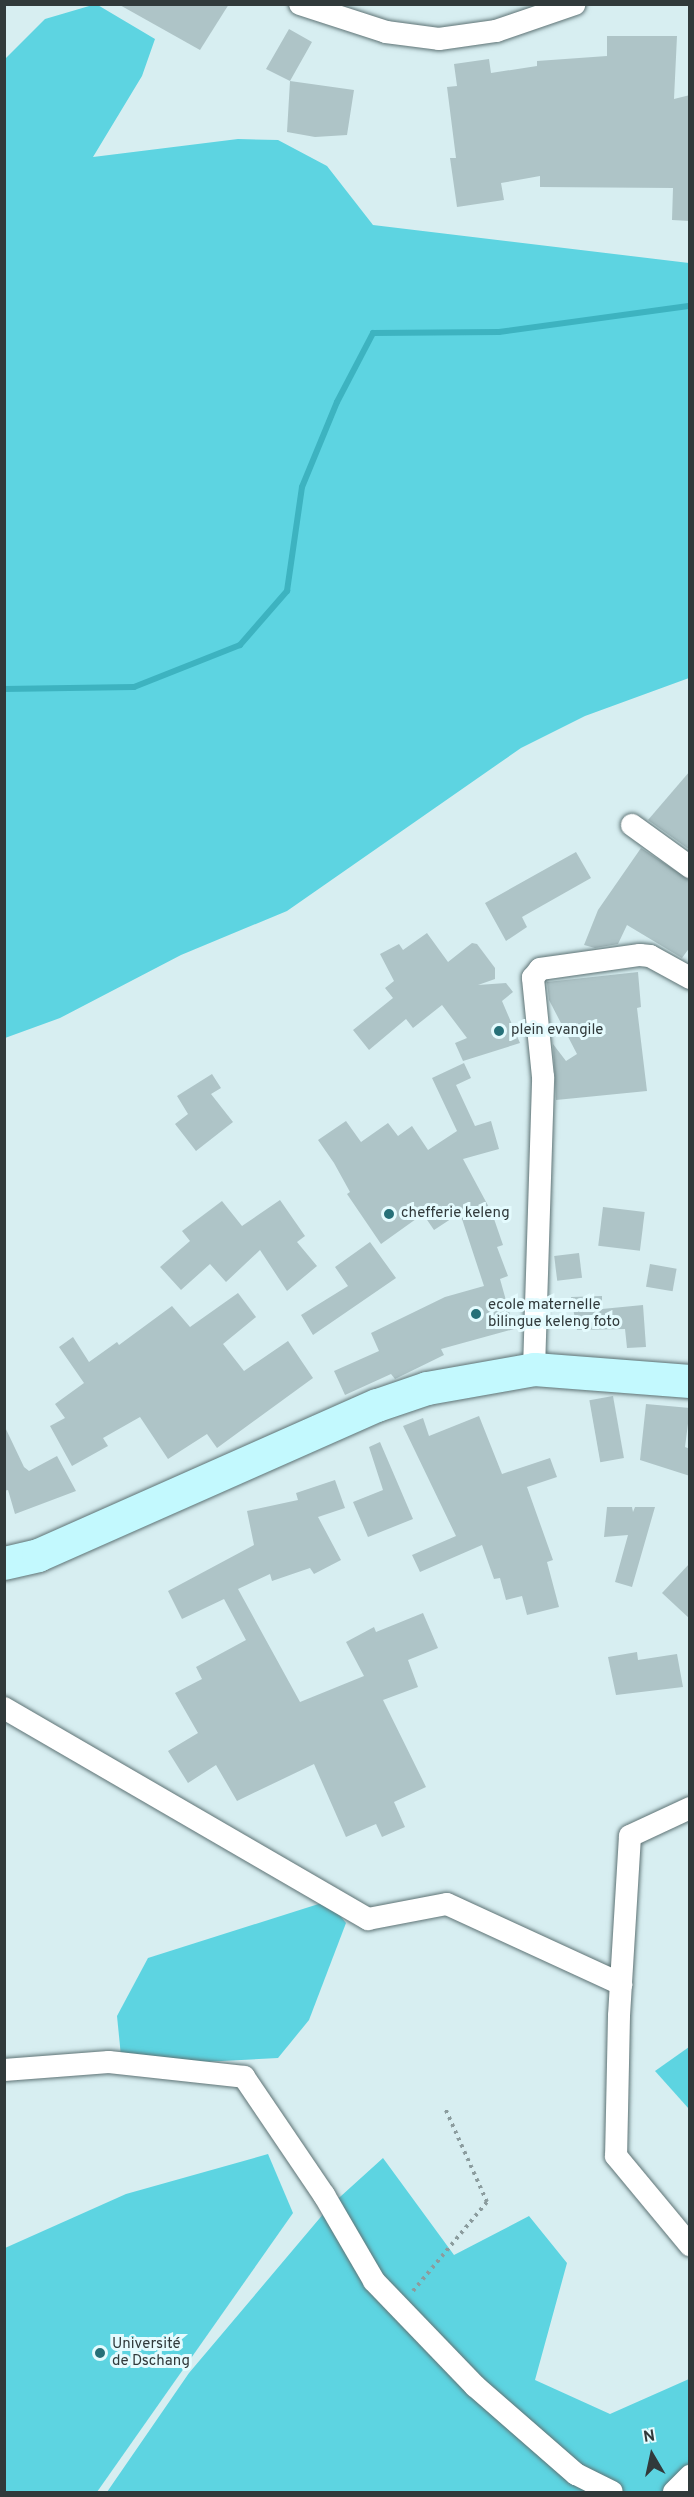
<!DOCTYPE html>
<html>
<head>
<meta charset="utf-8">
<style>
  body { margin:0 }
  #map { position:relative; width:694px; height:2497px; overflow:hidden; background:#d7eef1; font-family:Overpass,sans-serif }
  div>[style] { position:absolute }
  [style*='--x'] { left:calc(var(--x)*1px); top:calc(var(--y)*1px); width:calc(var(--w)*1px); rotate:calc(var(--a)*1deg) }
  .green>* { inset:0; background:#5dd4e1 }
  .stream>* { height:6px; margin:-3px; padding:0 3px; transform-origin:3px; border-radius:3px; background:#3db3c0 }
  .building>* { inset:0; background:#aec4c7; transform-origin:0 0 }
  .path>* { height:4px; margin-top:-2px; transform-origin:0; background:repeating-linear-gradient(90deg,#8b9c9e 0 3px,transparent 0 7.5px) }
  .roads { filter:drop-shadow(0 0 2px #5e7375) drop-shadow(0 0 2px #5e7375) }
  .minor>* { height:22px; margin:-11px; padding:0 11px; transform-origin:11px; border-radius:11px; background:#fff }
  .secondary>* { height:33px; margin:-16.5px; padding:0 16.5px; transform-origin:16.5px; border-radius:16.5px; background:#c3f9fe }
  .dots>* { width:16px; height:16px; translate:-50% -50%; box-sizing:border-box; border:3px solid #e4fbfe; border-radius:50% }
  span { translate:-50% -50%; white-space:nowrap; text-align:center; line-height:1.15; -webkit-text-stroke:6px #e4fbfe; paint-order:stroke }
  .poi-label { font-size:15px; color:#313a3b }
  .left { translate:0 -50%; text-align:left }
  .frame { position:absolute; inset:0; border:6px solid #313a3b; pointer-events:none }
  .north { position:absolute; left:622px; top:2425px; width:60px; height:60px; -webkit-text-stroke:4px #e4fbfe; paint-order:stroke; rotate:351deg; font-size:16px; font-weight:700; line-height:24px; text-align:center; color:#313a3b }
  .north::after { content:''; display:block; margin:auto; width:21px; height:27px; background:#313a3b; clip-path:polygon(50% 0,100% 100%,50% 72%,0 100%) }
</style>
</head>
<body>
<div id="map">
  <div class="green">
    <i style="clip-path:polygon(96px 4px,155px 39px,142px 76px,93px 157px,238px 139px,278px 140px,327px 166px,373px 225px,689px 263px,689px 678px,585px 716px,521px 748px,287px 911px,181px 955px,60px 1018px,5px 1038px,5px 59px,45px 19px)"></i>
    <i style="clip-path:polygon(328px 1901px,346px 1923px,309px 2020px,278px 2058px,122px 2066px,117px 2016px,148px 1958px)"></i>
    <i style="clip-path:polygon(689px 2047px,689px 2109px,655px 2071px)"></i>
    <i style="clip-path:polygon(268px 2154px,293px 2213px,97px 2492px,5px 2492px,5px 2248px,126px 2194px)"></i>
    <i style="clip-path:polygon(383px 2158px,454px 2255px,529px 2216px,567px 2263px,535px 2380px,610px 2414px,689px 2379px,689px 2462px,676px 2485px,681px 2492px,107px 2492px,189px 2373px,330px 2206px)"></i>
  </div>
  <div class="stream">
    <i style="--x:4;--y:689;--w:130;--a:-0.9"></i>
    <i style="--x:134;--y:687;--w:114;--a:-21.6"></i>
    <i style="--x:240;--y:645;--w:72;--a:-49"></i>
    <i style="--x:287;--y:591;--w:105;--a:-81.8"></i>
    <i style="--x:302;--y:487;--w:92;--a:-67.6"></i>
    <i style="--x:337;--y:402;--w:78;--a:-62.4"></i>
    <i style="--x:373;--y:333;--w:126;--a:-0.5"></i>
    <i style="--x:499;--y:332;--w:193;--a:-7.8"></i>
  </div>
  <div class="building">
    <i style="clip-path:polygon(118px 4px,229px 4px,200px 50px)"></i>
    <i style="clip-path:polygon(289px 29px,312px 42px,290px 81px,354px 90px,347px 135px,315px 137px,287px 132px,290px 81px,266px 69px)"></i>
    <i style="clip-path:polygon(607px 36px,677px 36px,674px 99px,690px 95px,690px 221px,672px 220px,673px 188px,540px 187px,540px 176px,501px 183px,504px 200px,457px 207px,450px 158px,456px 158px,447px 87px,457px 86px,454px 64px,489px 59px,491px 73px,537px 66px,537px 61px,607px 56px)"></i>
    <i style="clip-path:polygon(690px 771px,690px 850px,648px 820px)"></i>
    <i style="clip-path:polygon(641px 848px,690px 880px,690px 947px,682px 958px,627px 925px,618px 944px,595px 948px,584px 945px,598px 910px)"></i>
    <i style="clip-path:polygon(576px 852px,591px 878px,522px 917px,527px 927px,506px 941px,485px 903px)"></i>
    <i style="clip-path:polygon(427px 933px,448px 962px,472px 943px,477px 944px,495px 968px,495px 979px,478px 985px,506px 983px,513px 992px,502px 1001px,520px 1043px,463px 1061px,455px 1043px,467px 1038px,442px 1005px,413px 1028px,406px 1019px,369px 1050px,353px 1030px,393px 998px,385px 988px,394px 981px,380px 954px,399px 944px,403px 950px)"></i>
    <i style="clip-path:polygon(638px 972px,641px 1007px,637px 1008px,647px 1091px,556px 1100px,553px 1044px,566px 1061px,577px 1054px,549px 1000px,547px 982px)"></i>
    <i style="clip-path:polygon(464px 1063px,471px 1078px,456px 1085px,475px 1126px,491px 1121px,499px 1149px,463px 1159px,492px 1213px,503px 1245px,497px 1247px,508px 1276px,500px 1279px,514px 1329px,441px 1349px,444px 1355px,395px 1379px,391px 1374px,345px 1395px,334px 1371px,379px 1351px,371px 1333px,445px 1297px,484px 1286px,460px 1213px,434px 1230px,423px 1214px,381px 1244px,347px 1194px,350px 1192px,334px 1163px,318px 1140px,346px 1121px,361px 1142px,388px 1123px,398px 1136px,412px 1126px,428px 1150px,457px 1131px,432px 1078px)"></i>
    <i style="clip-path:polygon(212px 1074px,221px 1088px,211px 1094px,233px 1122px,196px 1151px,175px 1124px,188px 1114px,177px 1096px)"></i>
    <i style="clip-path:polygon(280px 1200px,305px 1236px,297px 1242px,317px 1266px,287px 1291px,260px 1250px,226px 1282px,210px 1264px,181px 1290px,160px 1267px,190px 1241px,182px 1231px,222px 1201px,242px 1226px)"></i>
    <i style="left:603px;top:1207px;width:42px;height:39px;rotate:7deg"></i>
    <i style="clip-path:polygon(370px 1242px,396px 1278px,313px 1335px,301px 1315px,348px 1286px,335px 1267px)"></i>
    <i style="left:579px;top:1253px;width:25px;height:25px;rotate:83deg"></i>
    <i style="left:650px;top:1264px;width:27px;height:23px;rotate:10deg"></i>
    <i style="clip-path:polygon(238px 1293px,256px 1317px,223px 1344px,244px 1371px,288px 1341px,313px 1378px,217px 1448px,207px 1434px,168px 1459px,140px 1417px,103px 1438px,108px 1446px,72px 1466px,50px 1426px,65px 1418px,55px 1404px,84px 1383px,59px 1347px,73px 1337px,89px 1362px,117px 1342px,119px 1345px,172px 1306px,190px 1327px)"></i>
    <i style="clip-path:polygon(602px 1296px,602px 1309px,643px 1305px,646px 1347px,627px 1348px,625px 1329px,577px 1330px,571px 1297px)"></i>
    <i style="left:613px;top:1396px;width:63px;height:24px;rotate:80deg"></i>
    <i style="clip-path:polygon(646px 1404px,690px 1408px,685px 1447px,690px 1449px,690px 1476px,640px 1460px)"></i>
    <i style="clip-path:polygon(479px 1416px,502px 1474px,550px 1458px,557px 1477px,527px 1487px,553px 1560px,547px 1562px,559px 1607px,527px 1615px,522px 1596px,506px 1600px,500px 1578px,494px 1579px,482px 1545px,420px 1572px,412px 1555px,456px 1536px,403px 1426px,423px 1418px,429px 1436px)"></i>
    <i style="clip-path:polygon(4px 1425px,24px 1467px,29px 1471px,57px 1456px,76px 1491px,15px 1514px,8px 1490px,4px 1491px)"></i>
    <i style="clip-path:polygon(380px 1442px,413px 1519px,368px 1537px,353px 1502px,383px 1490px,369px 1447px)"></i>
    <i style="clip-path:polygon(335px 1480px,345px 1508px,318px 1517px,341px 1560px,314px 1574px,310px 1568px,272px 1581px,270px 1574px,238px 1589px,300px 1702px,364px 1676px,346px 1642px,374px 1627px,376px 1632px,423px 1613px,438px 1648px,408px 1660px,418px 1687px,383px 1700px,426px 1787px,394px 1802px,405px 1827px,382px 1837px,376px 1824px,346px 1837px,314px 1764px,237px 1801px,216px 1765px,188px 1783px,168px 1751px,198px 1733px,175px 1693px,202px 1679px,196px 1667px,246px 1640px,224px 1599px,182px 1619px,168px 1591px,254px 1545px,247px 1511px,298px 1500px,296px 1493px)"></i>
    <i style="clip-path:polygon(607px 1507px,632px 1507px,633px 1512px,635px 1507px,655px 1507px,632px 1587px,615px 1582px,628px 1535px,604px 1537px)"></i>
    <i style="clip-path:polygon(690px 1563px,690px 1619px,662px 1593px)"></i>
    <i style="clip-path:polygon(637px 1652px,638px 1660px,677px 1654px,683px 1687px,616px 1695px,608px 1657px)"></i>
  </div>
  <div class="path">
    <i style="--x:413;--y:2291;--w:116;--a:-50.3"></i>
    <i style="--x:487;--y:2202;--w:103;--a:-114.1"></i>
  </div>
  <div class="roads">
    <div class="minor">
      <i style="--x:300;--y:4;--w:90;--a:18"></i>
      <i style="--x:386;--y:32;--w:53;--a:7.5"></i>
      <i style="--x:439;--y:39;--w:58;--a:-8"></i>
      <i style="--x:496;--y:31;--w:83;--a:-18.9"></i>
      <i style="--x:632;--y:825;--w:72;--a:35.9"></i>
      <i style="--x:534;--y:1369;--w:292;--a:-88.2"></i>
      <i style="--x:543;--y:1077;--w:100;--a:-95.8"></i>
      <i style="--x:533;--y:978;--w:11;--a:-52"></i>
      <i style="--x:540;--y:969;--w:101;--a:-8"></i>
      <i style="--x:640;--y:955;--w:10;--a:6"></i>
      <i style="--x:650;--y:956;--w:46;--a:28.8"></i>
      <i style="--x:4;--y:1708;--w:421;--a:30.1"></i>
      <i style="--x:368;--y:1919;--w:80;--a:-10.8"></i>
      <i style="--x:447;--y:1904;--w:192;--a:24.7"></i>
      <i style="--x:690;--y:1808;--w:66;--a:155"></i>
      <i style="--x:630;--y:1836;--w:180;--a:93.5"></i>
      <i style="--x:619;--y:2016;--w:140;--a:91.2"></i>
      <i style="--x:616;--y:2156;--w:116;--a:50.3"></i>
      <i style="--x:4;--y:2070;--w:105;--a:-4.4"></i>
      <i style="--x:109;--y:2062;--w:136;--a:6.3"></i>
      <i style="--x:244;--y:2077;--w:143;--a:55.9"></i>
      <i style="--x:324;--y:2195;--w:99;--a:59.8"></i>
      <i style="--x:374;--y:2281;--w:146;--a:46.1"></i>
      <i style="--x:475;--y:2386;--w:134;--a:41.1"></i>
      <i style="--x:576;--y:2474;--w:40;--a:26.6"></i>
      <i style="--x:674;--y:2492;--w:23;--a:-45"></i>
    </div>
    <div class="secondary">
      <i style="--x:4;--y:1563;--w:35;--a:-13"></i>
      <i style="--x:38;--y:1555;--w:371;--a:-23.9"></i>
      <i style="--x:377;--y:1405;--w:53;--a:-18.8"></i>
      <i style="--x:427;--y:1388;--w:109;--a:-10.1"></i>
      <i style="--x:534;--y:1369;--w:156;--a:4.4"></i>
    </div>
  </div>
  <div class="dots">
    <i style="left:499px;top:1031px;background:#267078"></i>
    <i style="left:389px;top:1214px;background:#267078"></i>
    <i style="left:476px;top:1314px;background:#267078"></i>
    <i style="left:100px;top:2353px;background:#267078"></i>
  </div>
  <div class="poi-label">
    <span class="left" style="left:511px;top:1031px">plein evangile</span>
    <span class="left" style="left:401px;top:1214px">chefferie keleng</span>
    <span class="left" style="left:488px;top:1314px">ecole maternelle<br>bilingue keleng foto</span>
    <span class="left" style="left:112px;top:2353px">Université<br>de Dschang</span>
  </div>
  <div class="frame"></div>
  <div class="north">N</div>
</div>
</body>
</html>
